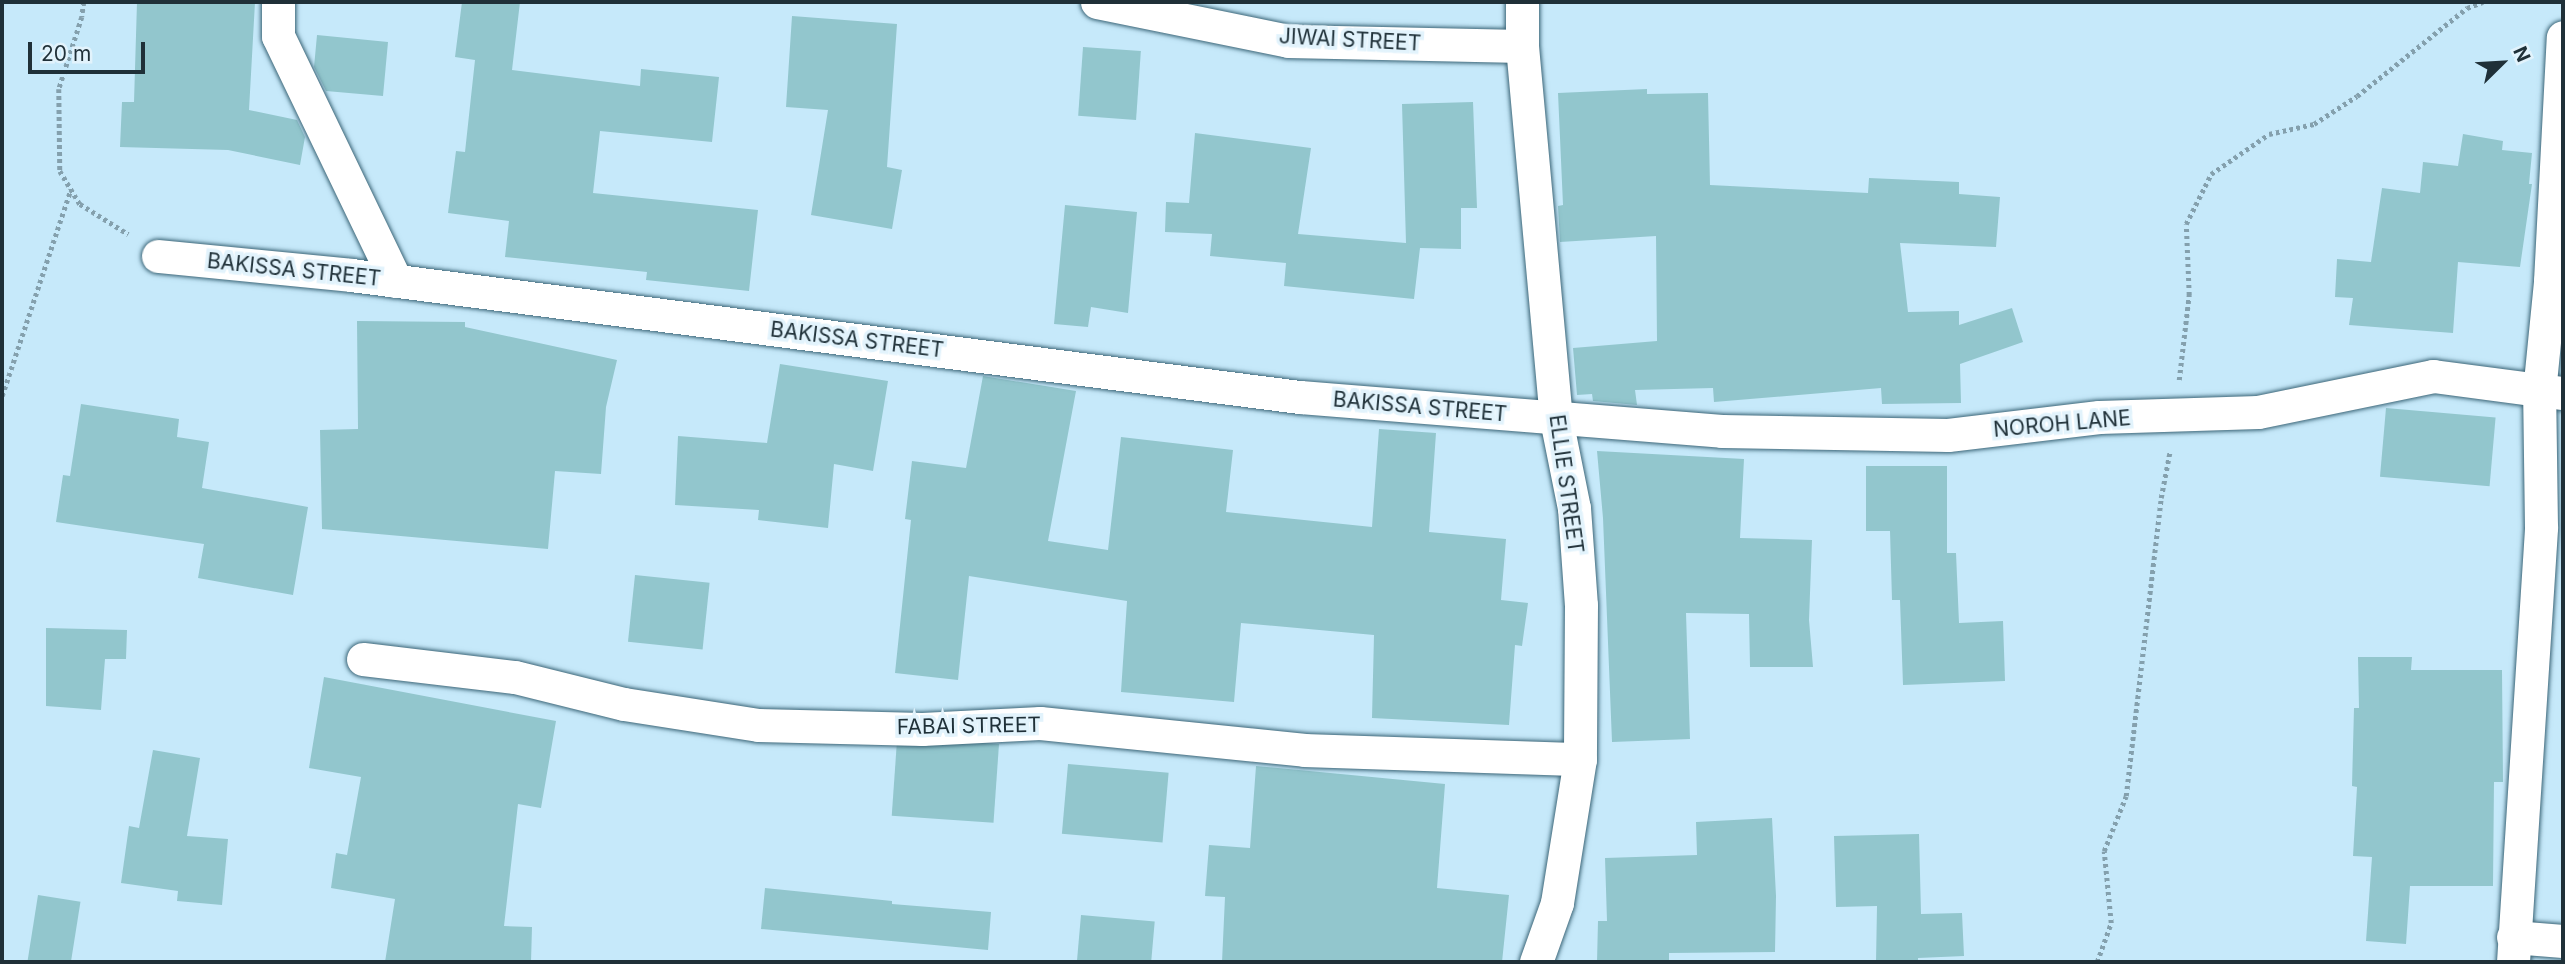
<!DOCTYPE html>
<html>
<head>
<meta charset="utf-8">
<style>
  body { margin:0 }
  #map { position:relative; width:2565px; height:964px; overflow:hidden; background:#c6e9fa; font-family:Inter,sans-serif }
  div>[style] { position:absolute }
  [style*='--x'] { left:calc(var(--x)*1px); top:calc(var(--y)*1px); width:calc(var(--w)*1px); rotate:calc(var(--a)*1deg) }
  .building>* { inset:0; background:#92c6cd; transform-origin:0 0 }
  .path>* { height:4.5px; margin-top:-2.25px; transform-origin:0; background:repeating-linear-gradient(90deg,#84a0ad 0 3.5px,transparent 0 7px) }
  .roads { filter:drop-shadow(0 0 2px #3c6678) drop-shadow(0 0 2px #3c6678) }
  .minor>* { height:33px; margin:-16.5px; padding:0 16.5px; transform-origin:16.5px; border-radius:16.5px; background:#fff }
  span { translate:-50% -50%; white-space:nowrap; text-align:center; line-height:1.15; -webkit-text-stroke:7px #e2f3fc; paint-order:stroke }
  .street-label { font-size:21px; color:#1f3038 }
  .frame { position:absolute; inset:0; border:4px solid #1f3038; pointer-events:none }
  .north { position:absolute; left:2467px; top:28px; width:70px; height:70px; -webkit-text-stroke:5px #e2f3fc; paint-order:stroke; rotate:66deg; font-size:19px; font-weight:700; line-height:28px; text-align:center; color:#1f3038 }
  .north::after { content:''; display:block; margin:auto; width:24px; height:32px; background:#1f3038; clip-path:polygon(50% 0,100% 100%,50% 72%,0 100%) }
  .scale { position:absolute; left:28px; top:42px; width:117px; height:32px; box-sizing:border-box; border:4px solid #1f3038; border-top:0; padding-left:9px; font-size:21px; line-height:24px; white-space:nowrap; color:#1f3038; -webkit-text-stroke:5px #e2f3fc; paint-order:stroke }
</style>
</head>
<body>
<div id="map">
  <div class="building">
    <i style="clip-path:polygon(137px 2px,255px 2px,249px 110px,297px 120px,305px 137px,300px 165px,228px 150px,120px 147px,122px 102px,134px 102px)"></i>
    <i style="clip-path:polygon(462px 2px,520px 2px,512px 70px,640px 86px,641px 69px,719px 77px,712px 142px,600px 131px,593px 193px,758px 210px,749px 291px,646px 280px,647px 272px,505px 257px,509px 221px,448px 213px,456px 151px,465px 152px,475px 60px,455px 57px)"></i>
    <i style="clip-path:polygon(792px 16px,897px 24px,887px 167px,902px 170px,892px 229px,811px 215px,828px 110px,786px 107px)"></i>
    <i style="clip-path:polygon(317px 35px,388px 42px,383px 96px,326px 91px,314px 67px)"></i>
    <i style="left:1083px;top:47px;width:58px;height:69px;rotate:4deg"></i>
    <i style="clip-path:polygon(1647px 89px,1647px 94px,1708px 93px,1710px 185px,1868px 193px,1869px 178px,1959px 182px,1959px 194px,2000px 197px,1996px 247px,1900px 243px,1908px 312px,1959px 311px,1959px 325px,2012px 308px,2023px 342px,1960px 364px,1961px 403px,1882px 404px,1881px 388px,1714px 402px,1713px 388px,1635px 390px,1637px 405px,1593px 401px,1592px 394px,1577px 395px,1573px 348px,1657px 341px,1656px 236px,1560px 242px,1558px 206px,1563px 205px,1558px 93px)"></i>
    <i style="clip-path:polygon(1473px 102px,1477px 208px,1461px 208px,1461px 249px,1420px 248px,1414px 299px,1284px 286px,1286px 263px,1210px 256px,1212px 234px,1165px 232px,1166px 202px,1189px 203px,1195px 133px,1311px 148px,1298px 234px,1406px 243px,1402px 104px)"></i>
    <i style="clip-path:polygon(2463px 134px,2503px 141px,2502px 150px,2532px 153px,2529px 184px,2532px 184px,2520px 267px,2458px 262px,2453px 333px,2349px 325px,2353px 298px,2335px 297px,2337px 259px,2371px 262px,2382px 188px,2420px 193px,2423px 162px,2458px 166px)"></i>
    <i style="clip-path:polygon(1065px 205px,1137px 212px,1128px 313px,1091px 307px,1088px 327px,1054px 324px)"></i>
    <i style="clip-path:polygon(357px 321px,465px 322px,465px 327px,617px 360px,606px 407px,601px 474px,555px 471px,548px 549px,322px 529px,320px 430px,358px 429px)"></i>
    <i style="clip-path:polygon(780px 364px,888px 381px,873px 471px,834px 464px,828px 528px,758px 520px,759px 510px,675px 505px,678px 436px,767px 443px)"></i>
    <i style="clip-path:polygon(983px 376px,1076px 391px,1048px 541px,1108px 550px,1121px 437px,1233px 450px,1226px 512px,1372px 527px,1379px 429px,1436px 433px,1429px 532px,1506px 539px,1501px 600px,1528px 603px,1522px 646px,1515px 645px,1509px 725px,1372px 718px,1374px 635px,1241px 623px,1234px 702px,1121px 692px,1127px 601px,969px 576px,958px 680px,895px 673px,911px 520px,905px 519px,912px 461px,966px 468px)"></i>
    <i style="clip-path:polygon(81px 404px,179px 419px,177px 437px,209px 442px,202px 488px,308px 507px,293px 595px,198px 578px,204px 544px,56px 522px,63px 475px,70px 476px)"></i>
    <i style="left:2386px;top:408px;width:110px;height:69px;rotate:5deg"></i>
    <i style="clip-path:polygon(1597px 451px,1744px 459px,1740px 538px,1812px 540px,1809px 620px,1813px 667px,1750px 667px,1749px 614px,1686px 613px,1690px 739px,1612px 742px,1603px 518px)"></i>
    <i style="clip-path:polygon(1866px 466px,1947px 466px,1947px 553px,1956px 553px,1959px 623px,2003px 621px,2005px 681px,1903px 685px,1900px 600px,1892px 600px,1890px 531px,1866px 531px)"></i>
    <i style="left:635px;top:575px;width:75px;height:67px;rotate:6deg"></i>
    <i style="clip-path:polygon(46px 628px,127px 630px,126px 659px,105px 659px,101px 710px,46px 706px)"></i>
    <i style="clip-path:polygon(2358px 657px,2412px 657px,2411px 670px,2502px 670px,2503px 782px,2494px 782px,2493px 886px,2410px 886px,2406px 944px,2366px 941px,2372px 857px,2353px 856px,2357px 787px,2352px 786px,2354px 708px,2359px 708px)"></i>
    <i style="clip-path:polygon(324px 677px,556px 721px,541px 808px,518px 804px,504px 926px,532px 927px,531px 962px,385px 962px,395px 899px,331px 888px,336px 853px,347px 855px,361px 777px,309px 768px)"></i>
    <i style="left:999px;top:744px;width:79px;height:102px;rotate:94deg"></i>
    <i style="clip-path:polygon(153px 750px,200px 758px,187px 836px,228px 839px,222px 905px,177px 901px,178px 891px,121px 883px,129px 826px,139px 828px)"></i>
    <i style="left:1068px;top:764px;width:101px;height:70px;rotate:5deg"></i>
    <i style="clip-path:polygon(1256px 766px,1445px 784px,1437px 888px,1509px 895px,1502px 962px,1222px 962px,1225px 897px,1205px 896px,1209px 845px,1250px 848px)"></i>
    <i style="clip-path:polygon(1772px 818px,1776px 896px,1775px 952px,1669px 953px,1669px 962px,1597px 962px,1598px 921px,1607px 921px,1605px 858px,1697px 855px,1696px 822px)"></i>
    <i style="clip-path:polygon(1919px 834px,1921px 914px,1962px 913px,1964px 956px,1918px 958px,1918px 962px,1876px 962px,1877px 906px,1836px 907px,1834px 836px)"></i>
    <i style="clip-path:polygon(765px 888px,892px 901px,892px 904px,991px 912px,988px 950px,761px 929px)"></i>
    <i style="left:38px;top:895px;width:43px;height:67px;rotate:9deg"></i>
    <i style="left:1081px;top:915px;width:74px;height:47px;rotate:5deg"></i>
  </div>
  <div class="path">
    <i style="--x:84;--y:2;--w:15;--a:98"></i>
    <i style="--x:82;--y:17;--w:76;--a:107.7"></i>
    <i style="--x:59;--y:89;--w:82;--a:89.3"></i>
    <i style="--x:60;--y:171;--w:39;--a:59"></i>
    <i style="--x:80;--y:204;--w:57;--a:32"></i>
    <i style="--x:2179;--y:380;--w:86;--a:-83.3"></i>
    <i style="--x:2189;--y:295;--w:71;--a:-92.4"></i>
    <i style="--x:2186;--y:224;--w:56;--a:-63.4"></i>
    <i style="--x:2211;--y:174;--w:70;--a:-34.6"></i>
    <i style="--x:2269;--y:134;--w:46;--a:-12.5"></i>
    <i style="--x:2314;--y:124;--w:51;--a:-33.1"></i>
    <i style="--x:2357;--y:96;--w:141;--a:-38.7"></i>
    <i style="--x:2467;--y:8;--w:17;--a:-21"></i>
    <i style="--x:2;--y:396;--w:218;--a:-71.6"></i>
    <i style="--x:2097;--y:962;--w:41;--a:-70.3"></i>
    <i style="--x:2111;--y:923;--w:72;--a:-95.6"></i>
    <i style="--x:2104;--y:851;--w:59;--a:-68.2"></i>
    <i style="--x:2126;--y:796;--w:300;--a:-83.3"></i>
    <i style="--x:2161;--y:498;--w:48;--a:-79.2"></i>
  </div>
  <div class="roads">
    <div class="minor">
      <i style="--x:278;--y:2;--w:34;--a:90"></i>
      <i style="--x:278;--y:36;--w:272;--a:64.3"></i>
      <i style="--x:1097;--y:2;--w:195;--a:11.5"></i>
      <i style="--x:1288;--y:41;--w:234;--a:1.2"></i>
      <i style="--x:1522;--y:2;--w:44;--a:90"></i>
      <i style="--x:1522;--y:46;--w:375;--a:84.8"></i>
      <i style="--x:1556;--y:419;--w:91;--a:78.6"></i>
      <i style="--x:1574;--y:508;--w:97;--a:85.9"></i>
      <i style="--x:1581;--y:605;--w:154;--a:90.4"></i>
      <i style="--x:1580;--y:759;--w:146;--a:99.1"></i>
      <i style="--x:1557;--y:903;--w:63;--a:109.6"></i>
      <i style="--x:158;--y:256;--w:194;--a:5.6"></i>
      <i style="--x:351;--y:275;--w:957;--a:7.33"></i>
      <i style="--x:1300;--y:397;--w:423;--a:4.6"></i>
      <i style="--x:1722;--y:431;--w:226;--a:1"></i>
      <i style="--x:1948;--y:435;--w:152;--a:-6.8"></i>
      <i style="--x:2099;--y:417;--w:159;--a:-1.8"></i>
      <i style="--x:2258;--y:412;--w:179;--a:-11.6"></i>
      <i style="--x:2433;--y:376;--w:131;--a:7.5"></i>
      <i style="--x:363;--y:659;--w:153;--a:6.8"></i>
      <i style="--x:515;--y:677;--w:112;--a:13.9"></i>
      <i style="--x:624;--y:704;--w:136;--a:8.9"></i>
      <i style="--x:758;--y:725;--w:164;--a:1.4"></i>
      <i style="--x:922;--y:729;--w:118;--a:-2.9"></i>
      <i style="--x:1040;--y:723;--w:266;--a:5.8"></i>
      <i style="--x:1305;--y:750;--w:275;--a:1.9"></i>
      <i style="--x:2513;--y:937;--w:50;--a:4.6"></i>
      <i style="--x:2513;--y:962;--w:436;--a:-86.3"></i>
      <i style="--x:2541;--y:527;--w:135;--a:-90.8"></i>
      <i style="--x:2539;--y:392;--w:112;--a:-84.3"></i>
      <i style="--x:2550;--y:281;--w:244;--a:-87"></i>
    </div>
  </div>
  <div class="street-label">
    <span style="left:1350px;top:40px;rotate:3deg">JIWAI STREET</span>
    <span style="left:294px;top:270px;rotate:6deg">BAKISSA STREET</span>
    <span style="left:857px;top:340px;rotate:7deg">BAKISSA STREET</span>
    <span style="left:1420px;top:407px;rotate:5deg">BAKISSA STREET</span>
    <span style="left:2062px;top:424px;rotate:-5deg">NOROH LANE</span>
    <span style="left:1566px;top:484px;rotate:82deg">ELLIE STREET</span>
    <span style="left:969px;top:726px;rotate:-1deg">FABAI STREET</span>
  </div>
  <div class="frame"></div>
  <div class="north">N</div>
  <div class="scale">20 m</div>
</div>
</body>
</html>
